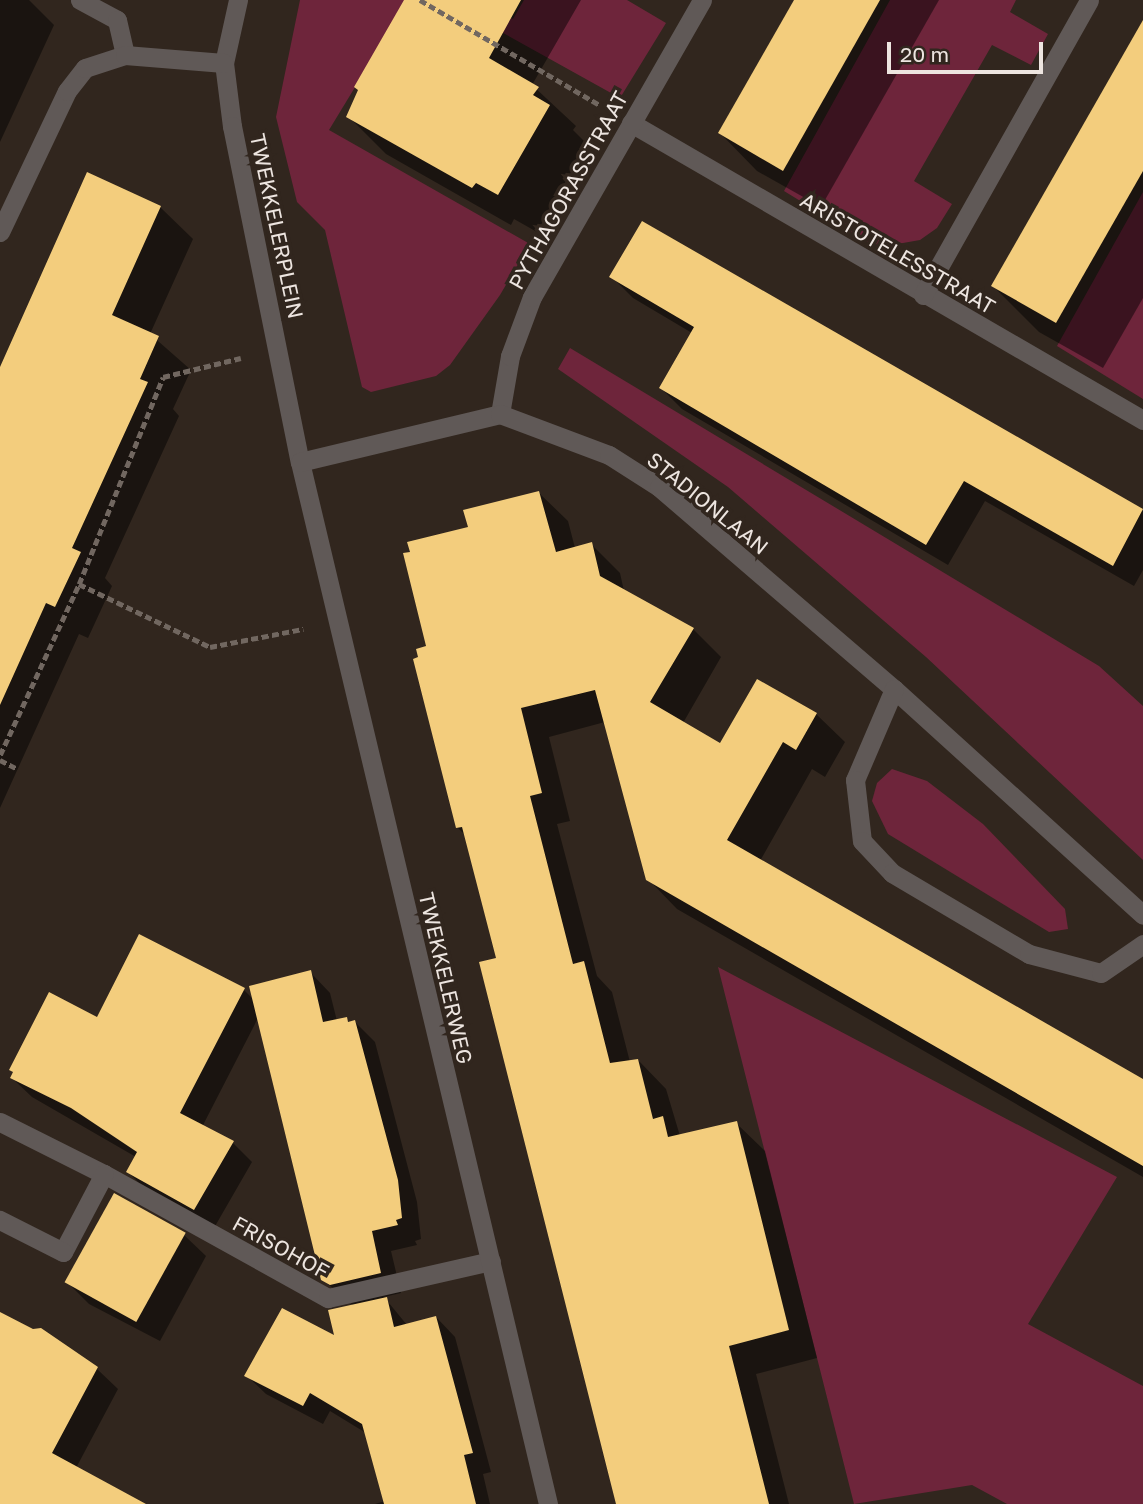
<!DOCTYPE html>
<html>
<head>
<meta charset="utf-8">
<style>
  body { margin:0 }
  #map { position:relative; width:1143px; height:1504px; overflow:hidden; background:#31261e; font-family:"Golos Text",sans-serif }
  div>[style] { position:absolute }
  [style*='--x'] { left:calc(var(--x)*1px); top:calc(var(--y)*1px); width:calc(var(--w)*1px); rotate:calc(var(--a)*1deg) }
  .green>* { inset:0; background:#6e253b }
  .shadow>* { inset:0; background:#0007 }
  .building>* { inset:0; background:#f3cd7d; transform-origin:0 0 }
  .path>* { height:4.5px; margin-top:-2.25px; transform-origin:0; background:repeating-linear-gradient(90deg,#716760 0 7px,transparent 0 10.5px) }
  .service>* { height:19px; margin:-9.5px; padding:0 9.5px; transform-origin:9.5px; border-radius:9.5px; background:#605957 }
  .pedestrian>* { height:19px; margin:-9.5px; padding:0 9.5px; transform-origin:9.5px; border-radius:9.5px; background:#605957 }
  .minor>* { height:19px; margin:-9.5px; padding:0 9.5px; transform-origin:9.5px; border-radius:9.5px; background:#605957 }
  span { translate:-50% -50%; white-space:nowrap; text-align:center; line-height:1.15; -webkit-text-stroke:7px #31261e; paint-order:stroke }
  .street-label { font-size:21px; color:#ede5e0 }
  .scale { position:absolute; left:887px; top:42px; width:156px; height:32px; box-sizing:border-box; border:4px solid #ede5e0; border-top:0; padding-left:9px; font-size:21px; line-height:24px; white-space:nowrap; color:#ede5e0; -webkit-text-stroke:5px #31261e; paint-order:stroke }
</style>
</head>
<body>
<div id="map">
  <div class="green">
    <i style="clip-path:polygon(300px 0,408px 0,329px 130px,530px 244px,500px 295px,450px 365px,436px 376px,371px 392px,362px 387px,325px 230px,297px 202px,276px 117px)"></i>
    <i style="clip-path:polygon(444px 0,480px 0,513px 19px,524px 0,627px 0,666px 23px,620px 98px)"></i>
    <i style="clip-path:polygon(890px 0,1016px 0,1010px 12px,1048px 34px,1031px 65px,992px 45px,914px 181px,952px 204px,937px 228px,920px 240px,886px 246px,869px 243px,784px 191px)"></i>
    <i style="clip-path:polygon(1143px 192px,1143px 399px,1057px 346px)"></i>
    <i style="clip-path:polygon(570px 348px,1099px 666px,1143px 706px,1143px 860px,926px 657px,728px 487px,558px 369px)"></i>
    <i style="clip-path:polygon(892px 769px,927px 781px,983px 824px,1065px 909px,1068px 929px,1049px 932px,888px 834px,872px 801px,877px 783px)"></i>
    <i style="clip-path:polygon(718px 967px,1117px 1177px,1028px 1324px,1143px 1386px,1143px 1504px,1007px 1504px,972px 1485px,854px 1504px)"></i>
  </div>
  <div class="shadow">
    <i style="clip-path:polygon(0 0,29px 0,54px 25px,0 142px)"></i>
    <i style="clip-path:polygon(436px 0,581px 0,532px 85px,576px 126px,573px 130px,587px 144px,537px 232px,514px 219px,511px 225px,386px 154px,348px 116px)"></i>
    <i style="clip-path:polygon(796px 0,939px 0,821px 207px,757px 171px,720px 133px)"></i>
    <i style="clip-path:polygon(1143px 25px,1143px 298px,1103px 368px,1039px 332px,993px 286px)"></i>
    <i style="clip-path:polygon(160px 207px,193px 239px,150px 334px,191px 370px,173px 409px,179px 416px,105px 578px,112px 586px,88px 638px,79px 634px,0 808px,0 367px)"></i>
    <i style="clip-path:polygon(642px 223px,1143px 511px,1143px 570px,1134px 586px,985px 501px,948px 565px,682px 409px,661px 388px,692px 333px,633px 298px,612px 277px)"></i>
    <i style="clip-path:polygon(539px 493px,568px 521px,575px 548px,591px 544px,620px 573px,624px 591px,693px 629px,721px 657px,683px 723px,721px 745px,816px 714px,845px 742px,825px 777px,812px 769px,760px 861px,1143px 1081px,1143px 1177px,677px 909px,648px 879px,605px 722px,549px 737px,570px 821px,557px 824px,597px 976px,612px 992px,630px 1062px,638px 1060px,666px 1089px,680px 1136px,736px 1123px,765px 1151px,817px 1358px,756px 1374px,789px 1504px,617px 1504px,498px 959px,466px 836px,458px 828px,421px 658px,470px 528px)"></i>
    <i style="clip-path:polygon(310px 972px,330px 993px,337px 1021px,355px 1022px,375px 1042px,417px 1202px,421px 1239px,415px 1241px,417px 1245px,391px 1251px,401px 1293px,384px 1297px,407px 1325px,436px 1317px,455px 1337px,491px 1472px,483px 1474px,490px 1504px,375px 1504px,385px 1501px,366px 1433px,330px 1411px,323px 1424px,266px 1394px,246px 1375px,337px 1339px,354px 1306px,322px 1279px,258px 1018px,202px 1127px,233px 1143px,252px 1162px,214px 1228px,147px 1191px,128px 1172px,136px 1157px,32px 1097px,12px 1078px,98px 1020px,244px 990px,254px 1000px)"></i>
    <i style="clip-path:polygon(184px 1235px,206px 1256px,160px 1341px,89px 1304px,67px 1282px)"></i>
    <i style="clip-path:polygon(0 1312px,32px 1334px,41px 1330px,97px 1369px,118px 1389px,76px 1468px,124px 1504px,0 1504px)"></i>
  </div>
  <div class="building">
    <i style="clip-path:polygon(404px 0,521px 0,489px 58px,539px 87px,533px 95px,550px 105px,498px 195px,476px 183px,472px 188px,346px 117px,358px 90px,354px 87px)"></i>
    <i style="clip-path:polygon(794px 0,880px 0,783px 171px,718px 133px)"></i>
    <i style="clip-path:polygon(1143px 20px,1143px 171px,1056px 323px,991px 286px)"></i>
    <i style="clip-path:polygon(87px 172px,161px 206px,112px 315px,159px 336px,140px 379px,148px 382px,72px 548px,81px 552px,55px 607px,46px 603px,0 705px,0 367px)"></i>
    <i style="clip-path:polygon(642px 221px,1143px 509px,1113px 566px,964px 481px,926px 545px,659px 388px,694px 327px,609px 277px)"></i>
    <i style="clip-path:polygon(539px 491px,556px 552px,592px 542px,600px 576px,694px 628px,650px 702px,720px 743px,757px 679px,817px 713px,796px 750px,783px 742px,727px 840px,1143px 1079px,1143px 1166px,646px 880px,595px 690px,521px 708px,542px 793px,530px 796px,573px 964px,584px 961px,610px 1063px,638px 1059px,653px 1119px,663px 1116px,668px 1137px,737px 1121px,789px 1330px,729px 1346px,769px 1504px,616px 1504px,479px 962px,496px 958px,462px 827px,456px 828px,413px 659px,418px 657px,416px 649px,426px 646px,403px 553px,410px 552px,407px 542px,468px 527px,463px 510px)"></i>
    <i style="clip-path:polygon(139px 934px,245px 988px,180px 1113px,234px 1141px,194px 1210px,126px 1172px,137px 1152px,71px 1108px,10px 1078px,13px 1072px,9px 1070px,49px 992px,97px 1017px)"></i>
    <i style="clip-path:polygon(311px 970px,323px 1022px,347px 1017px,348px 1022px,355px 1020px,398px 1180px,402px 1218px,396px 1220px,398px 1225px,372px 1231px,381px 1273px,330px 1285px,321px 1280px,249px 986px)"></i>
    <i style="left:114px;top:1193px;width:82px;height:102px;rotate:29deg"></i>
    <i style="clip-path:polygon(387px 1297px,394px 1327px,436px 1316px,473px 1453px,464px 1455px,476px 1504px,384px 1504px,362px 1424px,310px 1393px,303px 1406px,244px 1376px,282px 1308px,334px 1335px,328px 1310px)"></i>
    <i style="clip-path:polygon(0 1312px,33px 1329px,41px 1328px,98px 1367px,52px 1453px,146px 1504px,0 1504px)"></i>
  </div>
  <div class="path">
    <i style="--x:420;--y:0;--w:208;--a:30.3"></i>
    <i style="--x:79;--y:584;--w:145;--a:25.7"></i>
    <i style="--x:210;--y:647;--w:95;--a:-11"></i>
    <i style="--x:0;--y:755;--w:188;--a:-65.2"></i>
    <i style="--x:79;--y:584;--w:223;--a:-67.9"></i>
    <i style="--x:163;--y:377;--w:80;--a:-13.7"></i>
    <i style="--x:0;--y:760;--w:18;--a:27"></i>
  </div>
  <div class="service">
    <i style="--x:104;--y:1174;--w:256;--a:29"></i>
    <i style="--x:328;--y:1298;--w:167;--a:-12.8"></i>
  </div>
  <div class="pedestrian">
    <i style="--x:80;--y:0;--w:42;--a:28.4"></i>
    <i style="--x:117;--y:20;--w:36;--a:77"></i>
  </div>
  <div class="minor">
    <i style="--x:238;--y:0;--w:65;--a:102.5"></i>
    <i style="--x:224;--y:63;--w:64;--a:82.8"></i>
    <i style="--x:232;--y:126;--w:343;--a:78.6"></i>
    <i style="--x:300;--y:462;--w:1071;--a:76.61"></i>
    <i style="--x:631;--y:123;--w:592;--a:30.12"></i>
    <i style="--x:0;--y:232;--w:156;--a:-64.6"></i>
    <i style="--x:67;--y:91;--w:29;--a:-52"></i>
    <i style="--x:85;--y:68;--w:42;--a:-18"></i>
    <i style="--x:125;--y:55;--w:99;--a:4.6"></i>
    <i style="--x:923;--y:295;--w:338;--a:-60.6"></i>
    <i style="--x:500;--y:414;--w:59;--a:-80.2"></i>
    <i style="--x:510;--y:356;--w:63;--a:-69.6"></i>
    <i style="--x:532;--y:297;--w:342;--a:-60.2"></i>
    <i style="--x:300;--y:462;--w:206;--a:-13.5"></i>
    <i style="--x:500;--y:414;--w:116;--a:20.6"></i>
    <i style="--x:609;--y:455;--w:59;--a:32.6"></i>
    <i style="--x:659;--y:487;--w:310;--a:40.7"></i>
    <i style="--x:894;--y:689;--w:336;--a:42.2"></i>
    <i style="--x:894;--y:689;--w:99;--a:113.2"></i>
    <i style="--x:855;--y:780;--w:61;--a:83.5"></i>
    <i style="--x:862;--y:841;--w:44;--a:46.8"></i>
    <i style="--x:892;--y:873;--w:159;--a:30.6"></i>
    <i style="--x:1029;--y:954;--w:74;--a:14.8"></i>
    <i style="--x:1101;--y:973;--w:51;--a:-34.6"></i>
    <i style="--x:0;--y:1122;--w:116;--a:26.6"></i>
    <i style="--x:104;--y:1174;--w:88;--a:117.7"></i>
    <i style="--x:63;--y:1252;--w:71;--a:-153.1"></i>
  </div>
  <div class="street-label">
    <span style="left:568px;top:190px;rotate:-61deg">PYTHAGORASSTRAAT</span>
    <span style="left:277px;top:226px;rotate:78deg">TWEKKELERPLEIN</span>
    <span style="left:898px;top:253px;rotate:30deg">ARISTOTELESSTRAAT</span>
    <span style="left:708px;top:503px;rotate:39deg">STADIONLAAN</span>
    <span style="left:446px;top:978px;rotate:77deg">TWEKKELERWEG</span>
    <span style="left:281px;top:1247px;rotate:29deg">FRISOHOF</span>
  </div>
  <div class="scale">20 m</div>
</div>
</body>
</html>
